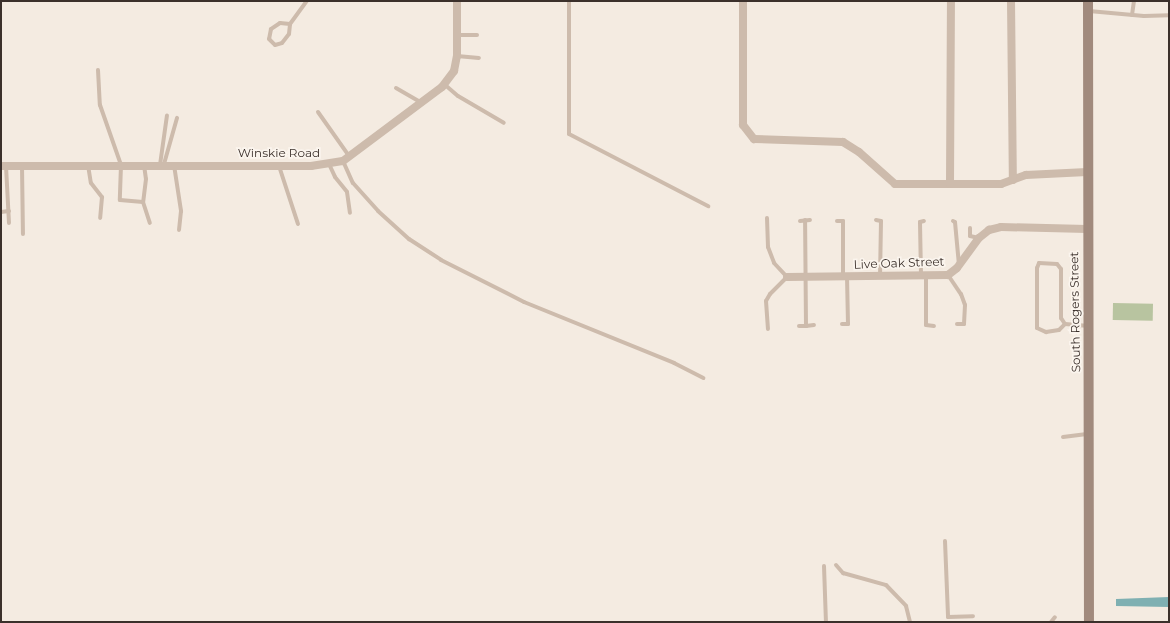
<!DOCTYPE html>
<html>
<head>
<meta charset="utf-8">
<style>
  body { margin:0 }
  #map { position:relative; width:1170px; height:623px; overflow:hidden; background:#f4ebe1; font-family:Montserrat,sans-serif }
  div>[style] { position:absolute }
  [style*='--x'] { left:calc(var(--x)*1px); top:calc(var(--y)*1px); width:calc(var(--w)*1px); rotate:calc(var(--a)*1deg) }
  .green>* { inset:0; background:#b8c4a0; transform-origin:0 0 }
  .water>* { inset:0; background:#7fb0b2 }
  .lane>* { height:4px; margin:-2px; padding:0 2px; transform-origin:2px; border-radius:2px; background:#cdbbac }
  .street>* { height:8px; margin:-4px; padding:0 4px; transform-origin:4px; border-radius:4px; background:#cdbbac }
  .secondary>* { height:10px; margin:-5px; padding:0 5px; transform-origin:5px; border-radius:5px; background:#a18a7d }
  span { translate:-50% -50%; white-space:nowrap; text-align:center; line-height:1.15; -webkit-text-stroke:3.5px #fbf5ee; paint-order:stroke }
  .street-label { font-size:12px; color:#3b302b }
  .frame { position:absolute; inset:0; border:2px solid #3b302b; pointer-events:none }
</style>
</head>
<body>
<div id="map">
  <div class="green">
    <i style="left:1113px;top:303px;width:40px;height:17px;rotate:1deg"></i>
  </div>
  <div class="water">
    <i style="clip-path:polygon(1169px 597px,1169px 607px,1116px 606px,1116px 599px)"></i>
  </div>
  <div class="lane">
    <i style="--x:569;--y:1;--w:133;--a:90"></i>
    <i style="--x:569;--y:134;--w:157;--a:27.4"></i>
    <i style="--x:1089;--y:11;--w:55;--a:5.2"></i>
    <i style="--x:1144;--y:16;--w:25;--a:-2"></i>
    <i style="--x:1132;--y:15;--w:14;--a:-82"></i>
    <i style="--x:290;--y:24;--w:10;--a:-174"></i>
    <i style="--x:280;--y:23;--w:11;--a:146"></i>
    <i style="--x:271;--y:29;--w:10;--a:101"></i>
    <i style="--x:269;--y:39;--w:8;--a:45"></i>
    <i style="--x:275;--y:45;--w:7;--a:-16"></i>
    <i style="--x:282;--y:43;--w:11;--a:-52"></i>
    <i style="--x:289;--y:34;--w:10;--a:-84"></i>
    <i style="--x:290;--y:24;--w:29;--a:-54"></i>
    <i style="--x:457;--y:35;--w:20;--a:0"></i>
    <i style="--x:457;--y:56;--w:22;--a:5"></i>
    <i style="--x:98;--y:70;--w:35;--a:87"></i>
    <i style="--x:100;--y:105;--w:64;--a:70.7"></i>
    <i style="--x:121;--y:165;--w:35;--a:92"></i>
    <i style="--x:120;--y:200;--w:23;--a:5"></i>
    <i style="--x:444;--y:84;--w:18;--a:41"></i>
    <i style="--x:458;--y:96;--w:53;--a:30.4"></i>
    <i style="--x:396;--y:88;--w:30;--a:30"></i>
    <i style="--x:318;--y:112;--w:54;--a:54.8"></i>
    <i style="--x:343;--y:161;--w:24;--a:66"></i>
    <i style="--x:353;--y:183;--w:38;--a:48"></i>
    <i style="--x:378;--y:211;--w:42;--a:42.1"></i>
    <i style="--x:409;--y:239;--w:38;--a:33"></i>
    <i style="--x:441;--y:260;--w:93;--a:26.8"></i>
    <i style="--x:524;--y:302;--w:162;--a:22.1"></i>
    <i style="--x:674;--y:363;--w:33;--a:27"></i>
    <i style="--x:164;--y:164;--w:48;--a:-74.2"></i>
    <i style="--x:329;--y:164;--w:14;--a:65"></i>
    <i style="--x:335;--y:177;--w:19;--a:51"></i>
    <i style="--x:347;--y:192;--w:21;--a:82"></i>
    <i style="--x:88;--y:165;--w:18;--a:81"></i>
    <i style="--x:91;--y:183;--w:18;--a:52"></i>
    <i style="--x:102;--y:197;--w:21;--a:95"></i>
    <i style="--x:144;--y:165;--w:14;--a:82"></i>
    <i style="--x:146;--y:179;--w:23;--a:97"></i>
    <i style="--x:143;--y:202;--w:22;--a:72"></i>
    <i style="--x:160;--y:165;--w:50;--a:-82"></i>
    <i style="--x:174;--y:165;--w:47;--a:81.3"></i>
    <i style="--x:181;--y:211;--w:19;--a:96"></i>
    <i style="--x:6;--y:166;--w:57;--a:87"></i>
    <i style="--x:22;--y:166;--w:68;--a:89.2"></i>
    <i style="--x:279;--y:166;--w:61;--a:71.9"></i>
    <i style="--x:1;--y:212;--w:8;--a:-7"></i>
    <i style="--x:767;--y:218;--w:29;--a:88"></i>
    <i style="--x:768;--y:247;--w:17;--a:69"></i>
    <i style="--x:774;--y:263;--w:19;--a:47"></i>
    <i style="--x:787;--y:277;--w:24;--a:135"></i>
    <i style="--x:770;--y:294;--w:8;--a:120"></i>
    <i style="--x:766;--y:301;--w:28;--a:86"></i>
    <i style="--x:876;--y:220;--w:5;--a:11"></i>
    <i style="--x:881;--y:221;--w:55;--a:91"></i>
    <i style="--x:800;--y:221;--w:10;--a:-6"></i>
    <i style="--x:837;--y:221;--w:6;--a:0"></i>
    <i style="--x:843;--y:221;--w:55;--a:90"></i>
    <i style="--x:953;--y:221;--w:2;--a:27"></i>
    <i style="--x:955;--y:222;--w:43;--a:84.7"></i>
    <i style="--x:970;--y:228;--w:8;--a:90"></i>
    <i style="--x:970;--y:236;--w:9;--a:13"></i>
    <i style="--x:921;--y:275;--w:53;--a:-91.1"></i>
    <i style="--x:920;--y:222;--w:4;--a:-14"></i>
    <i style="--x:926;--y:275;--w:50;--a:90"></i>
    <i style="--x:926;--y:325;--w:8;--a:7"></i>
    <i style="--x:948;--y:275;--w:23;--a:56"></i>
    <i style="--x:961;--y:294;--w:12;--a:70"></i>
    <i style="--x:965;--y:305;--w:19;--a:93"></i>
    <i style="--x:964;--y:324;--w:7;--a:180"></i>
    <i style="--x:842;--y:324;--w:6;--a:0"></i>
    <i style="--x:848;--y:324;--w:48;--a:-91.2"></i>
    <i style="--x:1065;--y:324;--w:7;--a:-124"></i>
    <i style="--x:1061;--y:318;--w:49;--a:-90"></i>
    <i style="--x:1061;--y:269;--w:6;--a:-129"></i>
    <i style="--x:1057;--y:264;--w:18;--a:-177"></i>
    <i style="--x:1039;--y:263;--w:5;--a:112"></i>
    <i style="--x:1037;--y:268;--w:60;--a:90"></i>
    <i style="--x:1037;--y:328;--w:10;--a:24"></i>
    <i style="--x:1046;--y:332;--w:13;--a:-9"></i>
    <i style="--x:1059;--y:330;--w:8;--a:-45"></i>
    <i style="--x:1065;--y:324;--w:24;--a:5"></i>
    <i style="--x:799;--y:326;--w:7;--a:0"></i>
    <i style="--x:806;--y:326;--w:106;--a:-90.5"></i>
    <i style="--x:806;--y:326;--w:8;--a:-7"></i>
    <i style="--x:1063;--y:437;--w:26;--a:-7"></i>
    <i style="--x:945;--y:541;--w:76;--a:87.7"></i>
    <i style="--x:948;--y:617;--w:25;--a:-2"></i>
    <i style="--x:836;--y:565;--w:11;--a:49"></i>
    <i style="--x:843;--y:573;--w:45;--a:15.6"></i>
    <i style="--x:886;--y:585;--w:29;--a:46"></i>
    <i style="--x:906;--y:606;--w:16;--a:76"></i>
    <i style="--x:824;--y:566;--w:56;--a:88"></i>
    <i style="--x:1051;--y:622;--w:6;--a:-51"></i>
  </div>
  <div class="street">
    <i style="--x:743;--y:1;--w:124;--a:90"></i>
    <i style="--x:743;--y:125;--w:18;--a:52"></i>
    <i style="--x:754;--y:139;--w:89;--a:1.9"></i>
    <i style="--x:843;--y:142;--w:19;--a:32"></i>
    <i style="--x:859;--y:152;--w:48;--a:41.6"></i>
    <i style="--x:895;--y:184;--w:106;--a:0"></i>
    <i style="--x:1001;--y:184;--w:27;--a:-20"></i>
    <i style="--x:1026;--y:175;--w:61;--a:-2.8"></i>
    <i style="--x:1011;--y:1;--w:179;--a:89.4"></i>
    <i style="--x:1;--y:166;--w:310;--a:0"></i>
    <i style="--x:311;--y:166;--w:32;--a:-9"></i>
    <i style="--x:343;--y:161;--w:124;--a:-36.8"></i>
    <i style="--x:442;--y:87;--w:20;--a:-53"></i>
    <i style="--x:454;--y:71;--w:15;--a:-79"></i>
    <i style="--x:457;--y:56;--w:55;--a:-90"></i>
    <i style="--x:950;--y:184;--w:183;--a:-89.7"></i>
    <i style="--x:787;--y:277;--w:161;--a:-0.7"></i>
    <i style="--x:948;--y:275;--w:11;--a:-38"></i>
    <i style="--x:957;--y:268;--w:37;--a:-54"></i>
    <i style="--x:979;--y:238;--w:13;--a:-39"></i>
    <i style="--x:989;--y:230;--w:12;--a:-14"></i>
    <i style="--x:1001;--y:227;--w:86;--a:1.3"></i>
  </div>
  <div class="secondary">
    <i style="--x:1088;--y:1;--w:621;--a:89.91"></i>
  </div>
  <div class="street-label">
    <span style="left:279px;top:153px">Winskie Road</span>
    <span style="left:899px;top:263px;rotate:-2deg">Live Oak Street</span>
    <span style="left:1075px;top:312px;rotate:-91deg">South Rogers Street</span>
  </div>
  <div class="frame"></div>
</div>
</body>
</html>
